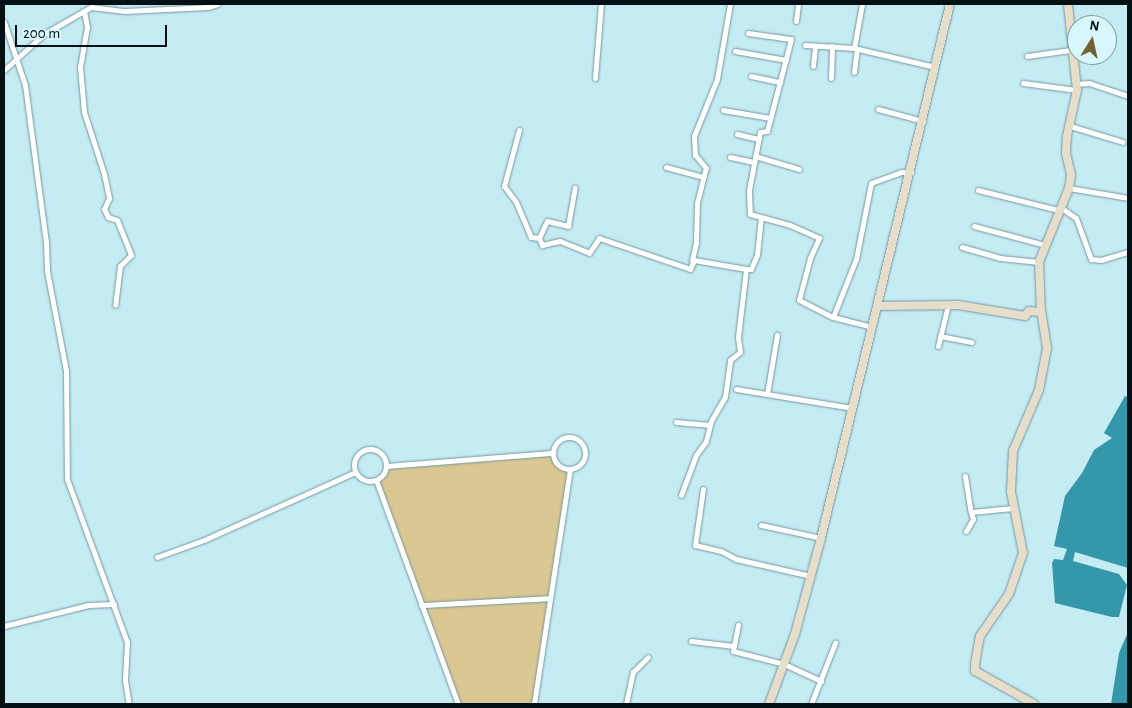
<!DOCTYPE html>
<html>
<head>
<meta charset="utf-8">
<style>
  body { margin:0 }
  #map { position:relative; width:1132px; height:708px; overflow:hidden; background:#c5ebf3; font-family:"Alegreya Sans",sans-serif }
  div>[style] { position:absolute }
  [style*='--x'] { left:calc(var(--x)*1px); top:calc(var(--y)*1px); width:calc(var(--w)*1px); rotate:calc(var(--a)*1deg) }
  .green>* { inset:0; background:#dac792 }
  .water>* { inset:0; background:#3498aa }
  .roads { filter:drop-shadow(0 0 1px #74989f) drop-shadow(0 0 1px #74989f) }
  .street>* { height:5px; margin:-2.5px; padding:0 2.5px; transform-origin:2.5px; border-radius:2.5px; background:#fff }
  .street>.ring { margin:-2.5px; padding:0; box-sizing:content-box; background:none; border:5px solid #fff; border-radius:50% }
  .secondary>* { height:8px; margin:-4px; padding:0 4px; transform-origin:4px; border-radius:4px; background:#e6deca }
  span { translate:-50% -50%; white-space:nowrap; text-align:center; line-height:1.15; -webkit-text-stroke:5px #d8f7fd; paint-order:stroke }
  .frame { position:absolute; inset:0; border:5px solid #041013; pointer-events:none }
  .north { position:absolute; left:1067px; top:15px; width:50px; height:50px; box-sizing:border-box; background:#d8f7fd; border:1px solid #839b9f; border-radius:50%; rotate:10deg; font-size:14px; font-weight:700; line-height:20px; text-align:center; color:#041013 }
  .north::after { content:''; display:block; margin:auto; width:18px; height:22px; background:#73612f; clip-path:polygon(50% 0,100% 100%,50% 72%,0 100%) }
  .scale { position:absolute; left:15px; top:25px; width:152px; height:22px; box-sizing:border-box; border:2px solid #041013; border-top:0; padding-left:6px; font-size:15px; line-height:18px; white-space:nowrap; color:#041013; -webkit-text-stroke:4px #d8f7fd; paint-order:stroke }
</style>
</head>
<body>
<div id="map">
  <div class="green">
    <i style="clip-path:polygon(553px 453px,558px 465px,570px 469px,534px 704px,458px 704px,376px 480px,386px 466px)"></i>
  </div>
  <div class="water">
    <i style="clip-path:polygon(1125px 396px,1128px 397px,1128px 568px,1075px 552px,1073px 561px,1119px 574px,1127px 585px,1119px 617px,1112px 617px,1055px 603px,1052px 563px,1054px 559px,1063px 560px,1067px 549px,1054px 546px,1065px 496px,1082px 473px,1094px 450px,1112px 438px,1104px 433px)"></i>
    <i style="clip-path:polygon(1128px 632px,1128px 704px,1111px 704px,1119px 653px)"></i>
  </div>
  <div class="roads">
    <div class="street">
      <i style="--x:84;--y:11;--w:16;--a:79"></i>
      <i style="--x:87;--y:27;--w:41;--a:99.9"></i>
      <i style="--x:80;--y:67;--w:45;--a:84.9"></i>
      <i style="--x:84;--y:112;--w:65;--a:72.1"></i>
      <i style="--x:104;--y:174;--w:25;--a:78"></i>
      <i style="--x:109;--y:198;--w:12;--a:114"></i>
      <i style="--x:104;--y:209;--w:9;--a:63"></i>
      <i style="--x:108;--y:217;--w:9;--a:18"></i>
      <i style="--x:117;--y:220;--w:38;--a:68"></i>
      <i style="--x:131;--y:255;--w:16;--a:135"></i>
      <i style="--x:120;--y:266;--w:39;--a:97"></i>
      <i style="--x:796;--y:21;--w:17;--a:-83"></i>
      <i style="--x:4;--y:22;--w:66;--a:71.6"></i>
      <i style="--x:25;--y:85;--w:158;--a:82.4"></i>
      <i style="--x:46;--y:242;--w:29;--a:88"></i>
      <i style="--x:47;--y:271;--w:102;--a:79.2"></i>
      <i style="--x:66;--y:371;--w:108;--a:89.5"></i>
      <i style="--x:67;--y:479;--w:174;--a:69.8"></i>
      <i style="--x:127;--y:642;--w:38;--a:93"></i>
      <i style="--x:125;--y:680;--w:24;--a:81"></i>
      <i style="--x:748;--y:33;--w:43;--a:7.9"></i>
      <i style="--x:791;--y:39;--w:95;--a:104.6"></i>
      <i style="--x:767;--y:131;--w:7;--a:172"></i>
      <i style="--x:760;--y:132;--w:59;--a:100.7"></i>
      <i style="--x:749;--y:190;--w:24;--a:88"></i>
      <i style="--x:750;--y:214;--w:41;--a:15.4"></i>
      <i style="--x:790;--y:225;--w:32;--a:24"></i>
      <i style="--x:819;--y:238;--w:22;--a:114"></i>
      <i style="--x:810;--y:258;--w:43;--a:104.7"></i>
      <i style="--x:799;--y:300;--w:38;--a:27"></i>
      <i style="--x:833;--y:317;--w:40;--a:14.4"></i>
      <i style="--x:805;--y:45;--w:49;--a:3.5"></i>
      <i style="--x:854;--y:48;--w:83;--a:13.2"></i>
      <i style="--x:854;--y:48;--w:45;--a:-79.7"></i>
      <i style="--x:735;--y:51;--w:52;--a:10"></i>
      <i style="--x:1027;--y:56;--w:44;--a:-7.8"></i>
      <i style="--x:813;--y:66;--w:20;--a:-84"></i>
      <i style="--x:4;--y:70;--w:54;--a:-42"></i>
      <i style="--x:44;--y:34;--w:54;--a:-29.9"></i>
      <i style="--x:91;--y:7;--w:34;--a:7"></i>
      <i style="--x:125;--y:11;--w:83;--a:-2.8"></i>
      <i style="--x:208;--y:7;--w:10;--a:-17"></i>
      <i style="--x:854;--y:72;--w:23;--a:-83"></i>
      <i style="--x:751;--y:76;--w:30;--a:12"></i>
      <i style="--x:595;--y:78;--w:74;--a:-85.4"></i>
      <i style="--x:831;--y:78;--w:32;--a:-88"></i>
      <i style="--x:1023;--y:83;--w:54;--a:7.4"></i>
      <i style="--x:1075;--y:84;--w:14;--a:-4"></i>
      <i style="--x:1089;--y:83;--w:41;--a:18.4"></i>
      <i style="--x:878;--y:109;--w:47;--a:14.9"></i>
      <i style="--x:723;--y:110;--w:48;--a:9.7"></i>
      <i style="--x:1070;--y:126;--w:55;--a:16.8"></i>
      <i style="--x:519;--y:130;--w:58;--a:105"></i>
      <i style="--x:504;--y:186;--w:20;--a:53"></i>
      <i style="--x:516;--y:202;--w:38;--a:67"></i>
      <i style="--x:531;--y:237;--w:8;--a:7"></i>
      <i style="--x:539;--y:238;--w:8;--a:67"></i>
      <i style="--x:542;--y:245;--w:18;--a:-13"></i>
      <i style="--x:560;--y:241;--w:31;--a:22"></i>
      <i style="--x:589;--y:253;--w:18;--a:-56"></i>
      <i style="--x:599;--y:238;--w:96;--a:18.8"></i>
      <i style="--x:690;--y:269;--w:10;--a:-66"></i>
      <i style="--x:694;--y:260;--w:53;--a:9.8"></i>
      <i style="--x:737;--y:134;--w:22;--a:13"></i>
      <i style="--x:755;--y:156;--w:46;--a:16.5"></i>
      <i style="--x:730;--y:157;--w:24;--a:12"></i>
      <i style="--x:666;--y:167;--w:39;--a:15"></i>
      <i style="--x:1069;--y:188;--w:60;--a:9.6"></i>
      <i style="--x:978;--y:190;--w:82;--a:14"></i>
      <i style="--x:1060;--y:207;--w:19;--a:35"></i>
      <i style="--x:1076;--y:218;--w:44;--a:69.9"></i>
      <i style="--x:1091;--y:259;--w:10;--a:6"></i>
      <i style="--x:1101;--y:260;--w:28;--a:-17"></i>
      <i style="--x:974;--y:226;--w:73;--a:15"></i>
      <i style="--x:539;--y:238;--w:19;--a:-65"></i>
      <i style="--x:547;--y:221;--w:22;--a:13"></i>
      <i style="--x:568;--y:226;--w:39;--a:-80"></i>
      <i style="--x:962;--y:247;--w:40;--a:16"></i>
      <i style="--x:1000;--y:258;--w:39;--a:6"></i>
      <i style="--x:692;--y:260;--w:17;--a:-77"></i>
      <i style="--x:696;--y:243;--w:40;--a:-88.6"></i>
      <i style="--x:697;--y:203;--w:36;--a:-76"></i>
      <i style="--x:706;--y:168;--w:17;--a:-130"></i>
      <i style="--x:695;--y:155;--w:19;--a:-93"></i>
      <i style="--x:694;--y:136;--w:61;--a:-68"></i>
      <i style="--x:717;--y:79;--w:76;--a:-80.2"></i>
      <i style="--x:833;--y:317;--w:62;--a:-68.4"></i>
      <i style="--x:856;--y:259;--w:77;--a:-78.8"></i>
      <i style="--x:871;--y:183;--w:32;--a:-20"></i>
      <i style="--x:901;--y:172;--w:10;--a:0"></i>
      <i style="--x:940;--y:336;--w:32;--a:11"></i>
      <i style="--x:938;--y:346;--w:42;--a:-76.3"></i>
      <i style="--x:736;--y:389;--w:118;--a:9.3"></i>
      <i style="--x:767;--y:394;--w:60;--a:-80.4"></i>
      <i style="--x:676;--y:422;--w:34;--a:5"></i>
      <i class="ring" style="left:553px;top:437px;width:27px;height:27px"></i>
      <i class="ring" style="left:354px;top:449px;width:27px;height:27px"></i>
      <i style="--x:386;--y:466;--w:168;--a:-4.5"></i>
      <i style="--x:965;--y:476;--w:36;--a:81"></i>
      <i style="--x:971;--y:512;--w:42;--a:-5.4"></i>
      <i style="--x:376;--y:480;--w:239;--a:69.9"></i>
      <i style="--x:703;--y:489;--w:57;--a:98.1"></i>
      <i style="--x:695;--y:545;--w:27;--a:13"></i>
      <i style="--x:721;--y:551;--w:17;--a:28"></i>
      <i style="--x:736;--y:559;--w:77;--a:12.8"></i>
      <i style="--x:681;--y:495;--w:43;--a:-69.4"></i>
      <i style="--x:696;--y:455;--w:17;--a:-54"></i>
      <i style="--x:706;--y:441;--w:21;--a:-76"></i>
      <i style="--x:711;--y:421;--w:28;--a:-60"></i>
      <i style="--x:725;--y:397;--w:37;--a:-82"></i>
      <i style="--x:730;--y:360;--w:13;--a:-39"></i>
      <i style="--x:740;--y:352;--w:15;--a:-98"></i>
      <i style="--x:738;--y:337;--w:68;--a:-83.3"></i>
      <i style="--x:746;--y:269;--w:5;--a:0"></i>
      <i style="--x:751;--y:269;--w:15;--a:-67"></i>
      <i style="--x:757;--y:255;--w:38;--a:-84"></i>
      <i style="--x:761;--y:525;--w:61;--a:12.2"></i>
      <i style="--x:966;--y:531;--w:14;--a:-60"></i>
      <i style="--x:973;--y:519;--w:7;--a:-106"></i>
      <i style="--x:157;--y:557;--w:50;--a:-19.9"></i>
      <i style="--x:204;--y:540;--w:166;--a:-24.2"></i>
      <i style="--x:421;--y:605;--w:129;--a:-3.1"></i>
      <i style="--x:738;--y:625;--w:26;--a:101"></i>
      <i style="--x:733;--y:651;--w:53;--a:14.3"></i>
      <i style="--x:784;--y:664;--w:41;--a:24.7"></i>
      <i style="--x:4;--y:626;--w:87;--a:-14"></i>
      <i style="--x:88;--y:605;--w:26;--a:-2"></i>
      <i style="--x:691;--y:641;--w:43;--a:6.6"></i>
      <i style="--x:534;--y:704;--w:238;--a:-81.3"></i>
      <i style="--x:626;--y:704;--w:33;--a:-78"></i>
      <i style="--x:633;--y:672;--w:21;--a:-45"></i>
      <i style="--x:811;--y:704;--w:66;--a:-68.5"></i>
    </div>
    <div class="secondary">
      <i style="--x:877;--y:306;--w:81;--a:-0.7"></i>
      <i style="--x:958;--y:305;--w:68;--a:9.3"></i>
      <i style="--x:1025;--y:316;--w:6;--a:-51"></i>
      <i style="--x:1029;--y:311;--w:12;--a:5"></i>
      <i style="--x:769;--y:704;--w:75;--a:-69.6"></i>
      <i style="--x:795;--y:634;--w:99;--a:-74.8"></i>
      <i style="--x:821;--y:538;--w:549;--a:-76.42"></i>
      <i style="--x:1034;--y:704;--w:68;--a:-150.8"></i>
      <i style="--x:975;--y:671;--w:7;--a:-90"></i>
      <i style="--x:975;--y:664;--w:28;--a:-80"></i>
      <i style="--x:980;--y:636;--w:51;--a:-55.4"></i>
      <i style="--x:1009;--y:594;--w:43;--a:-71.1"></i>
      <i style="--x:1023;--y:553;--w:62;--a:-101.1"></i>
      <i style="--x:1011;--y:492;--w:41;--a:-87.2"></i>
      <i style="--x:1013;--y:451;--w:66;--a:-66.9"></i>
      <i style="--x:1039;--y:390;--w:43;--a:-79.2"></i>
      <i style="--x:1047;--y:348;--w:36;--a:-99"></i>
      <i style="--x:1041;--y:312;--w:50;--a:-92.3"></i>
      <i style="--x:1039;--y:262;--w:80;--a:-67.9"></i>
      <i style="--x:1069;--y:188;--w:13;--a:-81"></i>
      <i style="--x:1071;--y:175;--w:23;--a:-103"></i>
      <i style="--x:1066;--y:153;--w:17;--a:-87"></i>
      <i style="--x:1067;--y:136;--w:47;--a:-77.7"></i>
      <i style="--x:1077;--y:90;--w:86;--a:-96"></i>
    </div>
  </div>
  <div class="frame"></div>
  <div class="north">N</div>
  <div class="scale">200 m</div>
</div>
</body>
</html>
